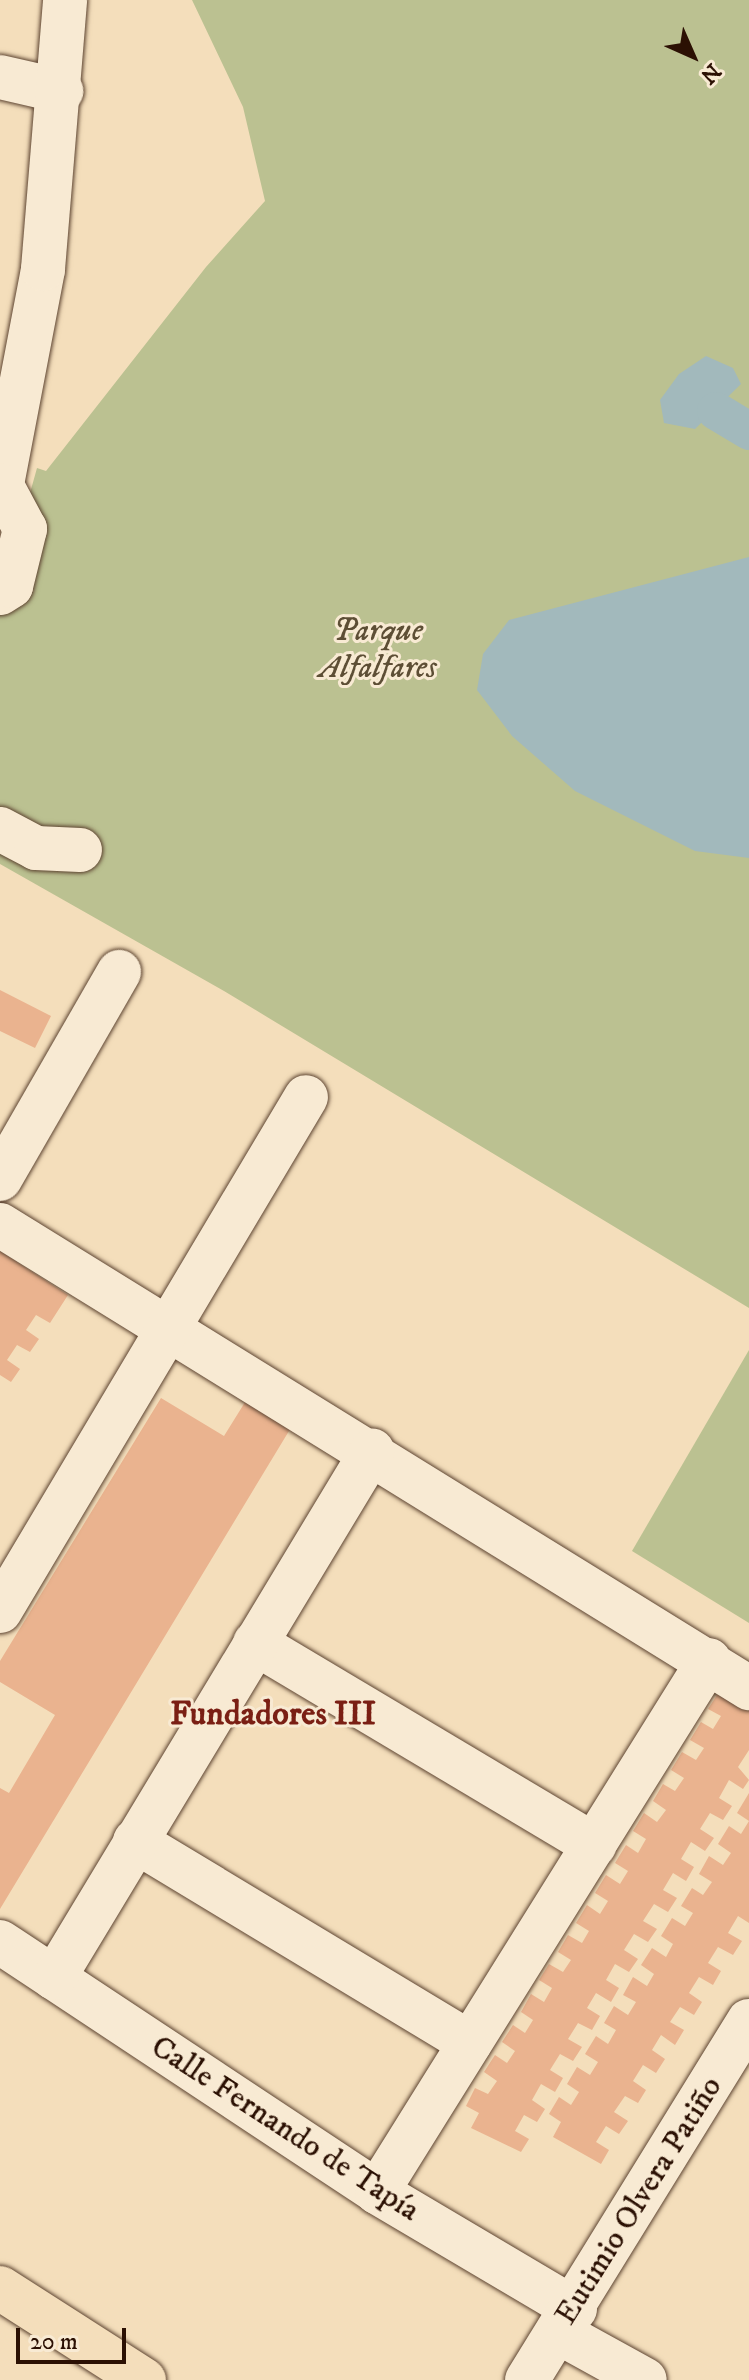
<!DOCTYPE html>
<meta charset="utf-8">
<style>
body{margin:0}
#map{position:relative;width:749px;height:2380px;overflow:hidden;background:#f4debb;font-family:"IM FELL DW Pica",serif}
div>[style]{position:absolute}
.green>*{inset:0;background:#bbc191}
.water>*{inset:0;background:#a2b9bc}
.canal>*{height:38px;margin:-19px;padding:0 19px;transform-origin:19px;border-radius:19px;background:#a2b9bc}
.building>*{inset:0;background:#eab38f}
.roads{filter:drop-shadow(0 0 2px #5d4431) drop-shadow(0 0 2px #5d4431)}
.minor>*{height:44px;margin:-22px;padding:0 22px;transform-origin:22px;border-radius:22px;background:#f8ead3}
.major>*{height:44px;margin:-22px;padding:0 22px;transform-origin:22px;border-radius:22px;background:#f4debb}
span{translate:-50% -50%;white-space:nowrap;text-align:center;line-height:1.15;-webkit-text-stroke:6px #f8ead3;paint-order:stroke}
.park-label{font-size:32px;color:#5d4e35;font-style:italic}
.street-label{font-size:32px;color:#2b1003}
.neighbourhood-label{font-size:34px;color:#7a1f14;font-weight:700}
.north{position:absolute;left:653px;top:16px;width:80px;height:80px;-webkit-text-stroke:6px #f8ead3;paint-order:stroke;rotate:135deg;font-size:22px;font-weight:700;line-height:32px;text-align:center;color:#2b1003}
.north::after{content:'';display:block;margin:auto;width:28px;height:36px;background:#2b1003;clip-path:polygon(50% 0,100% 100%,50% 72%,0 100%)}
.scale{position:absolute;left:16px;top:2328px;width:110px;height:36px;box-sizing:border-box;border:4px solid #2b1003;border-top:0;padding-left:10px;font-size:24px;line-height:28px;white-space:nowrap;color:#2b1003;-webkit-text-stroke:6px #f8ead3;paint-order:stroke}
</style>
<div id="map">
<div class="green">
<i style="clip-path:polygon(192px 0,749px 0,749px 1308px,224px 991px,0 864px,0 601px,37px 468px,46px 471px,206px 267px,265px 201px,243px 107px)"></i>
<i style="clip-path:polygon(749px 1350px,749px 1623px,632px 1551px)"></i>
</div>
<div class="water">
<i style="clip-path:polygon(706px 356px,733px 368px,741px 384px,695px 429px,664px 423px,660px 400px,679px 374px)"></i>
<i style="clip-path:polygon(749px 557px,749px 858px,695px 851px,575px 791px,512px 736px,477px 690px,483px 654px,509px 620px)"></i>
</div>
<div class="canal">
<i style="left:716px;top:411px;width:39px;rotate:31deg"></i>
</div>
<div class="building">
<i style="clip-path:polygon(0 990px,51px 1016px,35px 1048px,0 1031px)"></i>
<i style="clip-path:polygon(0 1251px,68px 1295px,50px 1323px,36px 1315px,26px 1330px,39px 1339px,30px 1352px,17px 1345px,7px 1360px,20px 1369px,11px 1382px,0 1375px)"></i>
<i style="clip-path:polygon(161px 1398px,224px 1436px,247px 1399px,292px 1426px,0 1909px,0 1788px,9px 1793px,55px 1715px,0 1682px,0 1661px)"></i>
<i style="clip-path:polygon(719px 1692px,749px 1710px,749px 1750px,738px 1767px,749px 1780px,743px 1789px,729px 1780px,719px 1798px,732px 1806px,723px 1820px,710px 1813px,700px 1829px,714px 1838px,705px 1851px,691px 1842px,681px 1859px,694px 1867px,686px 1881px,673px 1873px,663px 1890px,677px 1898px,668px 1912px,654px 1904px,643px 1921px,657px 1929px,648px 1942px,634px 1934px,624px 1950px,638px 1959px,629px 1972px,615px 1964px,606px 1980px,619px 1988px,611px 2002px,596px 1993px,587px 2008px,600px 2016px,592px 2030px,578px 2023px,568px 2039px,582px 2047px,573px 2061px,560px 2054px,550px 2070px,563px 2078px,555px 2092px,541px 2084px,532px 2100px,545px 2109px,537px 2122px,524px 2115px,515px 2131px,529px 2139px,521px 2152px,471px 2128px,479px 2113px,466px 2106px,475px 2088px,488px 2094px,497px 2081px,484px 2072px,495px 2055px,507px 2063px,515px 2051px,502px 2042px,513px 2025px,525px 2033px,533px 2020px,521px 2012px,531px 1994px,544px 2002px,552px 1988px,539px 1980px,549px 1964px,563px 1972px,571px 1960px,558px 1952px,568px 1935px,582px 1943px,589px 1931px,576px 1923px,587px 1905px,600px 1914px,608px 1901px,595px 1893px,606px 1875px,620px 1884px,628px 1871px,615px 1863px,626px 1845px,638px 1853px,646px 1839px,633px 1831px,644px 1813px,657px 1822px,666px 1810px,653px 1801px,663px 1784px,675px 1791px,684px 1778px,671px 1770px,682px 1752px,696px 1760px,704px 1748px,690px 1740px,701px 1722px,713px 1729px,721px 1716px,708px 1709px)"></i>
<i style="clip-path:polygon(749px 1793px,749px 1821px,737px 1813px)"></i>
<i style="clip-path:polygon(749px 1821px,749px 1923px,738px 1916px,728px 1933px,742px 1941px,733px 1955px,718px 1947px,708px 1963px,721px 1971px,713px 1985px,699px 1977px,689px 1993px,702px 2002px,694px 2015px,680px 2007px,670px 2022px,684px 2030px,675px 2045px,661px 2035px,652px 2050px,665px 2059px,656px 2073px,643px 2065px,633px 2081px,646px 2090px,638px 2103px,625px 2096px,614px 2112px,628px 2121px,619px 2134px,606px 2126px,596px 2142px,609px 2150px,601px 2164px,553px 2137px,561px 2122px,549px 2114px,559px 2097px,571px 2105px,579px 2092px,567px 2084px,577px 2067px,590px 2075px,598px 2062px,585px 2054px,596px 2036px,608px 2044px,616px 2030px,604px 2023px,614px 2006px,628px 2015px,636px 2002px,623px 1995px,633px 1977px,647px 1986px,654px 1974px,641px 1965px,652px 1948px,666px 1957px,673px 1944px,661px 1936px,672px 1918px,685px 1926px,693px 1913px,681px 1906px,692px 1888px,703px 1895px,712px 1882px,699px 1874px,709px 1856px,723px 1865px,731px 1853px,718px 1844px,729px 1826px,741px 1834px)"></i>
</div>
<div class="roads">
<div class="minor">
<i style="left:0;top:77px;width:63px;rotate:12.9deg"></i>
<i style="left:0;top:495px;width:230px;rotate:-79.2deg"></i>
<i style="left:43px;top:269px;width:270px;rotate:-85.3deg"></i>
<i style="left:0;top:593px;width:13px;rotate:-32deg"></i>
<i style="left:11px;top:586px;width:59px;rotate:-76.2deg"></i>
<i style="left:25px;top:529px;width:49px;rotate:-118.1deg"></i>
<i style="left:0;top:829px;width:41px;rotate:27.8deg"></i>
<i style="left:36px;top:848px;width:44px;rotate:2.6deg"></i>
<i style="left:0;top:1179px;width:239px;rotate:-60.1deg"></i>
<i style="left:0;top:1225px;width:881px;rotate:31.72deg"></i>
<i style="left:0;top:1611px;width:598px;rotate:-59.23deg"></i>
<i style="left:255px;top:1643px;width:395px;rotate:30.8deg"></i>
<i style="left:135px;top:1841px;width:391px;rotate:31.1deg"></i>
<i style="left:0;top:1942px;width:452px;rotate:33.5deg"></i>
<i style="left:377px;top:2192px;width:230px;rotate:30.6deg"></i>
<i style="left:54px;top:1978px;width:616px;rotate:-58.89deg"></i>
<i style="left:377px;top:2192px;width:627px;rotate:-58.03deg"></i>
<i style="left:558px;top:2332px;width:99px;rotate:28.9deg"></i>
<i style="left:527px;top:2380px;width:422px;rotate:-58.3deg"></i>
</div>
<div class="major">
<i style="left:0;top:2288px;width:171px;rotate:32.6deg"></i>
</div>
</div>
<div class="park-label">
<span style="left:378px;top:650px">Parque<br>Alfalfares</span>
</div>
<div class="street-label">
<span style="left:285px;top:2129px;rotate:33deg">Calle Fernando de Tapía</span>
<span style="left:639px;top:2201px;rotate:-58deg">Eutimio Olvera Patiño</span>
</div>
<div class="neighbourhood-label">
<span style="left:273px;top:1715px">Fundadores III</span>
</div>
<div class="north">N</div>
<div class="scale">20 m</div>
</div>
